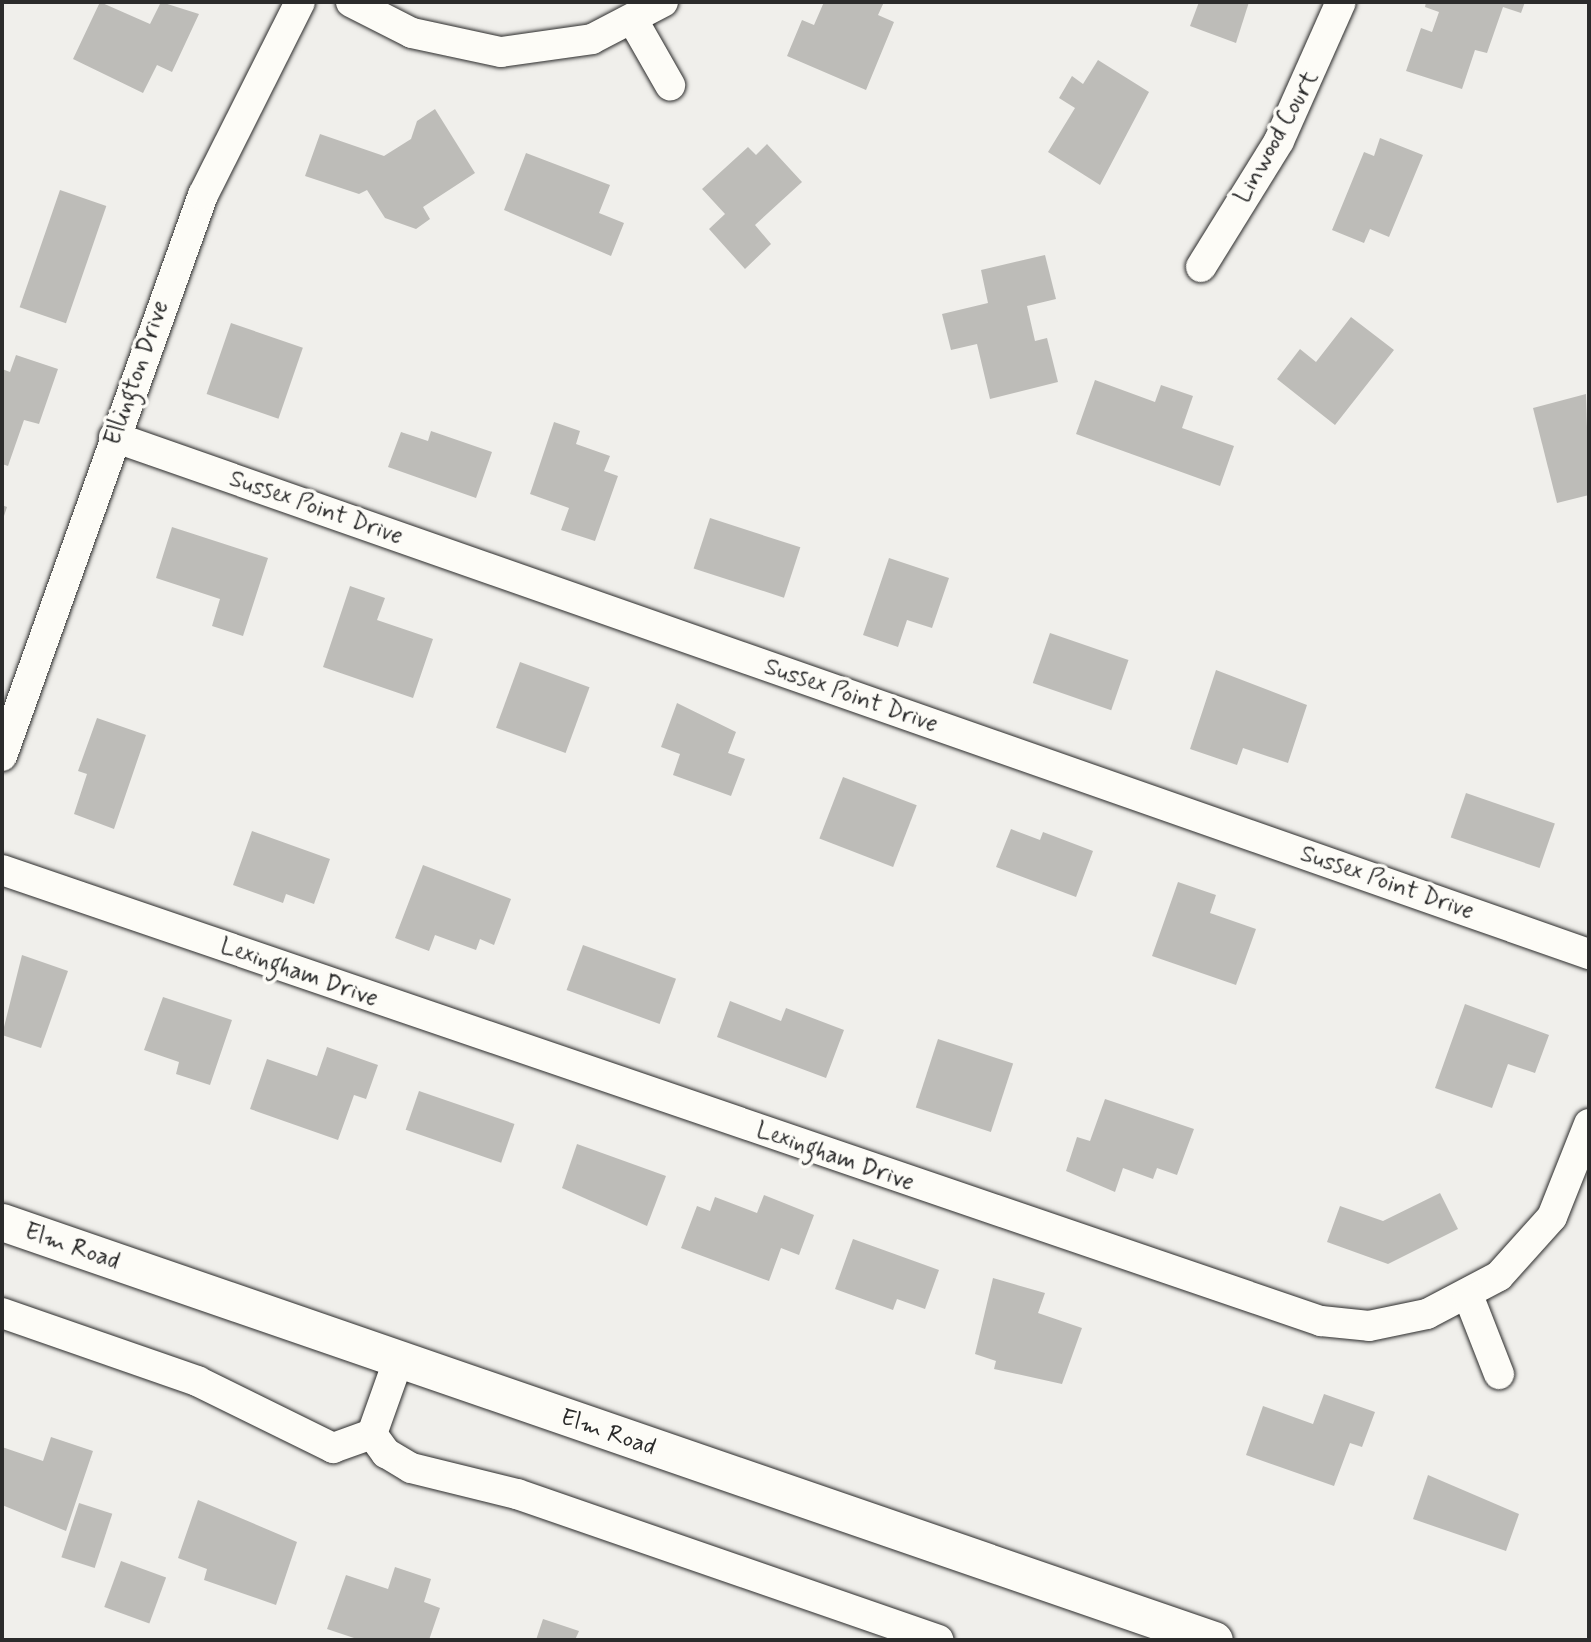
<!DOCTYPE html>
<style>
body{margin:0}
#map{position:relative;width:1591px;height:1642px;overflow:hidden;background:#f0efeb;font-family:Mynerve,sans-serif}
div>[style]{position:absolute}
.building>*{inset:0;background:#bdbcb8;transform-origin:0 0}
.roads{filter:drop-shadow(0 0 2px #2b2b2b) drop-shadow(0 0 2px #2b2b2b)}
.minor>*{height:30px;margin:-15px;padding:0 15px;transform-origin:15px;border-radius:15px;background:#fdfcf7}
.tertiary>*{height:37px;margin:-18.5px;padding:0 18.5px;transform-origin:18.5px;border-radius:18.5px;background:#fdfcf7}
span{translate:-50% -50%;white-space:nowrap;text-align:center;line-height:1.15;-webkit-text-stroke:7px #fdfcf7;paint-order:stroke}
.street-label{font-size:24px;color:#2b2b2b}
.frame{position:absolute;inset:0;border:4px solid #2b2b2b;pointer-events:none}
</style>
<div id="map">
<div class="building">
<i style="clip-path:polygon(100px 2px,150px 24px,161px 2px,199px 14px,172px 72px,157px 65px,143px 93px,73px 59px)"></i>
<i style="clip-path:polygon(824px 2px,884px 2px,878px 15px,894px 22px,866px 90px,787px 56px,802px 20px,814px 25px)"></i>
<i style="clip-path:polygon(1199px 2px,1249px 2px,1236px 43px,1190px 26px)"></i>
<i style="clip-path:polygon(1426px 2px,1525px 2px,1521px 13px,1503px 7px,1487px 53px,1475px 50px,1462px 89px,1406px 71px,1421px 28px,1432px 32px,1439px 12px,1425px 7px)"></i>
<i style="clip-path:polygon(1098px 60px,1149px 92px,1100px 185px,1048px 152px,1075px 108px,1059px 98px,1072px 76px,1083px 84px)"></i>
<i style="clip-path:polygon(435px 109px,475px 173px,423px 207px,430px 219px,416px 229px,385px 218px,367px 190px,359px 194px,305px 176px,320px 134px,384px 156px,411px 139px,417px 121px)"></i>
<i style="clip-path:polygon(1380px 138px,1423px 155px,1389px 237px,1370px 229px,1364px 243px,1332px 230px,1364px 152px,1374px 156px)"></i>
<i style="clip-path:polygon(767px 144px,802px 182px,755px 225px,771px 244px,745px 269px,709px 229px,725px 214px,702px 189px,748px 147px,756px 155px)"></i>
<i style="clip-path:polygon(526px 153px,610px 185px,599px 213px,624px 223px,611px 256px,504px 210px)"></i>
<i style="left:60px;top:190px;width:49px;height:124px;rotate:19deg"></i>
<i style="clip-path:polygon(1045px 255px,1056px 299px,1027px 306px,1035px 341px,1047px 338px,1058px 382px,990px 399px,977px 344px,951px 350px,942px 314px,988px 303px,981px 270px)"></i>
<i style="clip-path:polygon(1351px 317px,1394px 350px,1335px 425px,1277px 379px,1300px 349px,1316px 362px)"></i>
<i style="left:231px;top:323px;width:76px;height:75px;rotate:19deg"></i>
<i style="clip-path:polygon(16px 355px,58px 369px,39px 424px,24px 420px,8px 466px,2px 464px,2px 369px,10px 372px)"></i>
<i style="clip-path:polygon(1095px 380px,1155px 402px,1161px 385px,1193px 396px,1182px 428px,1234px 446px,1220px 486px,1076px 434px)"></i>
<i style="clip-path:polygon(1586px 394px,1589px 495px,1557px 503px,1533px 408px)"></i>
<i style="clip-path:polygon(554px 422px,580px 431px,576px 444px,610px 456px,604px 471px,618px 476px,595px 541px,561px 530px,569px 508px,530px 494px)"></i>
<i style="clip-path:polygon(431px 431px,492px 452px,476px 498px,388px 467px,401px 432px,428px 441px)"></i>
<i style="clip-path:polygon(2px 505px,7px 507px,2px 522px)"></i>
<i style="left:710px;top:518px;width:95px;height:53px;rotate:18deg"></i>
<i style="clip-path:polygon(172px 527px,268px 558px,243px 636px,212px 626px,220px 599px,156px 578px)"></i>
<i style="clip-path:polygon(889px 558px,949px 578px,932px 628px,907px 620px,898px 647px,863px 635px)"></i>
<i style="clip-path:polygon(350px 586px,385px 598px,377px 620px,433px 639px,413px 698px,323px 667px)"></i>
<i style="left:1050px;top:633px;width:83px;height:53px;rotate:19deg"></i>
<i style="left:520px;top:662px;width:74px;height:70px;rotate:20deg"></i>
<i style="clip-path:polygon(1216px 670px,1307px 705px,1288px 763px,1243px 748px,1237px 765px,1190px 749px)"></i>
<i style="clip-path:polygon(677px 703px,736px 732px,728px 753px,745px 759px,731px 796px,673px 775px,680px 754px,661px 747px)"></i>
<i style="clip-path:polygon(97px 718px,146px 735px,114px 829px,74px 814px,87px 774px,78px 771px)"></i>
<i style="left:843px;top:777px;width:79px;height:66px;rotate:21deg"></i>
<i style="left:1466px;top:793px;width:94px;height:47px;rotate:19deg"></i>
<i style="clip-path:polygon(1011px 829px,1040px 840px,1043px 832px,1093px 851px,1076px 897px,996px 867px)"></i>
<i style="clip-path:polygon(252px 831px,330px 859px,314px 904px,286px 894px,283px 903px,233px 885px)"></i>
<i style="clip-path:polygon(423px 865px,511px 899px,494px 945px,480px 939px,476px 950px,435px 935px,429px 951px,395px 938px)"></i>
<i style="clip-path:polygon(1178px 882px,1216px 895px,1210px 913px,1256px 929px,1236px 985px,1152px 956px)"></i>
<i style="left:583px;top:945px;width:99px;height:48px;rotate:20deg"></i>
<i style="clip-path:polygon(22px 955px,68px 971px,41px 1048px,2px 1035px)"></i>
<i style="clip-path:polygon(163px 997px,232px 1020px,210px 1085px,176px 1074px,179px 1062px,144px 1050px)"></i>
<i style="clip-path:polygon(730px 1001px,781px 1021px,786px 1008px,844px 1030px,826px 1078px,717px 1037px)"></i>
<i style="clip-path:polygon(1465px 1004px,1549px 1035px,1535px 1073px,1508px 1064px,1492px 1108px,1435px 1088px)"></i>
<i style="left:938px;top:1039px;width:79px;height:72px;rotate:18deg"></i>
<i style="clip-path:polygon(327px 1047px,378px 1065px,366px 1099px,354px 1095px,338px 1140px,250px 1109px,267px 1059px,317px 1076px)"></i>
<i style="left:419px;top:1091px;width:101px;height:41px;rotate:19deg"></i>
<i style="clip-path:polygon(1105px 1099px,1194px 1129px,1177px 1175px,1157px 1168px,1153px 1179px,1123px 1168px,1115px 1192px,1066px 1171px,1077px 1137px,1090px 1141px)"></i>
<i style="clip-path:polygon(577px 1144px,666px 1176px,647px 1226px,562px 1188px)"></i>
<i style="clip-path:polygon(1440px 1193px,1458px 1229px,1388px 1264px,1327px 1242px,1340px 1206px,1383px 1221px)"></i>
<i style="clip-path:polygon(764px 1195px,814px 1215px,799px 1255px,781px 1248px,769px 1281px,681px 1248px,697px 1206px,710px 1211px,715px 1197px,757px 1213px)"></i>
<i style="clip-path:polygon(853px 1239px,939px 1270px,925px 1309px,897px 1299px,893px 1310px,835px 1289px)"></i>
<i style="clip-path:polygon(993px 1278px,1045px 1293px,1038px 1313px,1082px 1328px,1062px 1384px,994px 1369px,996px 1361px,975px 1354px)"></i>
<i style="clip-path:polygon(1324px 1394px,1375px 1412px,1362px 1447px,1350px 1443px,1334px 1486px,1246px 1455px,1263px 1406px,1313px 1424px)"></i>
<i style="clip-path:polygon(51px 1437px,93px 1451px,66px 1531px,2px 1505px,2px 1447px,43px 1461px)"></i>
<i style="clip-path:polygon(1428px 1475px,1519px 1514px,1506px 1551px,1413px 1519px)"></i>
<i style="clip-path:polygon(198px 1500px,297px 1542px,276px 1605px,204px 1580px,207px 1569px,178px 1558px)"></i>
<i style="left:79px;top:1503px;width:35px;height:57px;rotate:18deg"></i>
<i style="left:121px;top:1561px;width:48px;height:49px;rotate:20deg"></i>
<i style="clip-path:polygon(395px 1567px,431px 1579px,424px 1602px,440px 1608px,429px 1640px,360px 1640px,327px 1629px,346px 1575px,388px 1589px)"></i>
<i style="clip-path:polygon(543px 1619px,579px 1631px,575px 1640px,536px 1640px)"></i>
</div>
<div class="roads">
<div class="minor">
<i style="left:351px;top:2px;width:68px;rotate:26.9deg"></i>
<i style="left:412px;top:33px;width:91px;rotate:12.1deg"></i>
<i style="left:501px;top:52px;width:92px;rotate:-8.1deg"></i>
<i style="left:592px;top:39px;width:80px;rotate:-27.5deg"></i>
<i style="left:634px;top:22px;width:73px;rotate:60.3deg"></i>
<i style="left:1201px;top:267px;width:148px;rotate:-58.2deg"></i>
<i style="left:1279px;top:141px;width:152px;rotate:-66deg"></i>
<i style="left:114px;top:437px;width:1563px;rotate:19.32deg"></i>
<i style="left:2px;top:756px;width:596px;rotate:-70.29deg"></i>
<i style="left:203px;top:195px;width:216px;rotate:-63.3deg"></i>
<i style="left:2px;top:870px;width:1394px;rotate:18.88deg"></i>
<i style="left:1321px;top:1321px;width:48px;rotate:5.9deg"></i>
<i style="left:1369px;top:1326px;width:59px;rotate:-11.7deg"></i>
<i style="left:1427px;top:1314px;width:81px;rotate:-27.8deg"></i>
<i style="left:1499px;top:1276px;width:79px;rotate:-48.1deg"></i>
<i style="left:1552px;top:1217px;width:100px;rotate:-68.3deg"></i>
<i style="left:1468px;top:1295px;width:85px;rotate:68.6deg"></i>
<i style="left:2px;top:1313px;width:207px;rotate:19.2deg"></i>
<i style="left:197px;top:1381px;width:152px;rotate:26.2deg"></i>
<i style="left:333px;top:1448px;width:41px;rotate:-19.7deg"></i>
<i style="left:372px;top:1434px;width:77px;rotate:-70.4deg"></i>
<i style="left:372px;top:1434px;width:24px;rotate:54deg"></i>
<i style="left:386px;top:1453px;width:29px;rotate:31deg"></i>
<i style="left:411px;top:1468px;width:109px;rotate:13.8deg"></i>
<i style="left:517px;top:1494px;width:446px;rotate:19.1deg"></i>
</div>
<div class="tertiary">
<i style="left:2px;top:1222px;width:1282px;rotate:19.03deg"></i>
</div>
</div>
<div class="street-label">
<span style="left:1277px;top:137px;rotate:-61deg">Linwood Court</span>
<span style="left:137px;top:373px;rotate:-71deg">Ellington Drive</span>
<span style="left:316px;top:508px;rotate:19deg">Sussex Point Drive</span>
<span style="left:851px;top:696px;rotate:19deg">Sussex Point Drive</span>
<span style="left:1387px;top:883px;rotate:19deg">Sussex Point Drive</span>
<span style="left:299px;top:973px;rotate:19deg">Lexingham Drive</span>
<span style="left:835px;top:1157px;rotate:19deg">Lexingham Drive</span>
<span style="left:72px;top:1247px;rotate:19deg">Elm Road</span>
<span style="left:608px;top:1433px;rotate:19deg">Elm Road</span>
</div>
<div class="frame"></div>
</div>
